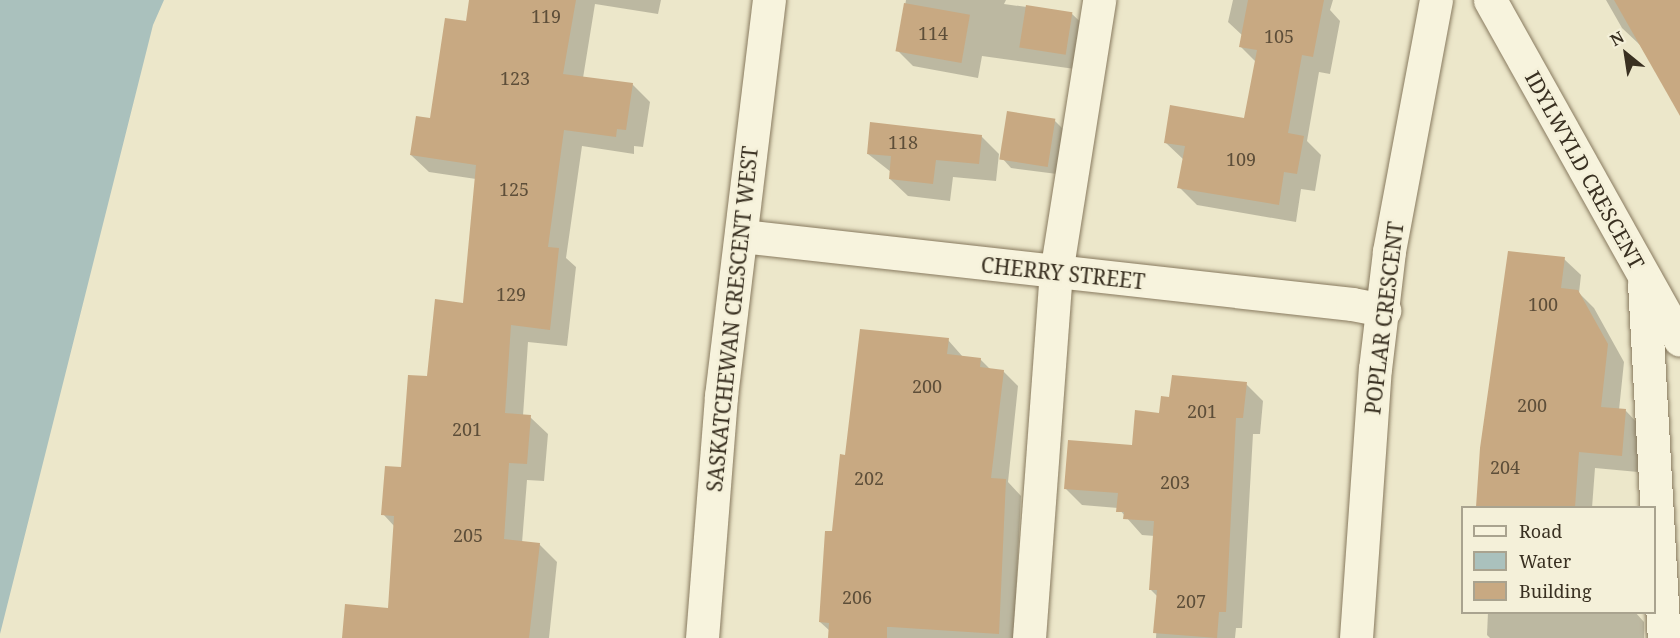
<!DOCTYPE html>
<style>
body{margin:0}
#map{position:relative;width:1680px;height:638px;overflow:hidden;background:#ece7ca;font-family:"Noto Serif",serif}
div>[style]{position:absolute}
.water>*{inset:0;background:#aac1bd}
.shadow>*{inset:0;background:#0003}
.building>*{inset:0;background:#c8a982;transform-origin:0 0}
.roads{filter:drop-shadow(0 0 2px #887a5f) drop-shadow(0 0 2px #887a5f)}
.minor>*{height:33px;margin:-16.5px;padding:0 16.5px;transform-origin:16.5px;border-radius:16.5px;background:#f7f3dd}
span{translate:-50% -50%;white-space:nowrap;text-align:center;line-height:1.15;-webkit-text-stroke:5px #f4f0d9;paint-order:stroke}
.number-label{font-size:18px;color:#5d4e39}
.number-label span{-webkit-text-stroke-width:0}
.street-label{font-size:21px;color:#393021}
.legend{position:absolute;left:1461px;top:506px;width:195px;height:108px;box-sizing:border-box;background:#f4f0d9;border:2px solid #a9a38f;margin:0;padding:8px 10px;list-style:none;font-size:18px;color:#393021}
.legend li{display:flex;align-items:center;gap:12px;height:30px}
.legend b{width:30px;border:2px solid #a9a38f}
.north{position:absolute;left:1596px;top:24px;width:60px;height:60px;-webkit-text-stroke:4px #f4f0d9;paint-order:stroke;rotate:330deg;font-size:16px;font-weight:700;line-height:24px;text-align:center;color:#393021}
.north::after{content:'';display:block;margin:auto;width:21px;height:27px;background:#393021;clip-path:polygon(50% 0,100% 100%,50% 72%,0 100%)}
</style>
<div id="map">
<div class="water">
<i style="clip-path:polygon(0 0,164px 0,153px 25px,0 634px)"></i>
</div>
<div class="shadow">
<i style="clip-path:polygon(471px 0,661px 0,658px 14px,595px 4px,583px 78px,632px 84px,650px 102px,643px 147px,634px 146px,634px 154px,582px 146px,566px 258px,576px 267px,567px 346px,528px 342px,523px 416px,530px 417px,548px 434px,544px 481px,527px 480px,522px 543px,539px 544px,557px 562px,549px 638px,343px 638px,389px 609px,395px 527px,383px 514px,403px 469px,429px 378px,464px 304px,476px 179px,429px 172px,411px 155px,432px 119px,467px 22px)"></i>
<i style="clip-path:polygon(906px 0,1006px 0,1004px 4px,1071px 13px,1088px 29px,1082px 70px,982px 56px,978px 78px,913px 66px,897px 50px)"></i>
<i style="clip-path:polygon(1233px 0,1333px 0,1330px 10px,1340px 21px,1330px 74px,1319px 72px,1307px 141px,1321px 155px,1315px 191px,1301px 189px,1296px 222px,1197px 205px,1179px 187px,1184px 160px,1166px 143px,1246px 120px,1256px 62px,1241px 47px,1243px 36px,1228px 22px)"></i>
<i style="clip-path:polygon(1606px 0,1680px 0,1680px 111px,1640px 45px,1622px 28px)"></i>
<i style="clip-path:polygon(1054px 120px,1063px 129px,1057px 174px,1011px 168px,1002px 158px)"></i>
<i style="clip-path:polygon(981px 136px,999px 154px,996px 181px,953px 177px,950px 201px,908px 196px,890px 179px,891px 172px,868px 154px)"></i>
<i style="clip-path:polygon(1564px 259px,1581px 275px,1579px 293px,1594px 308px,1624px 362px,1619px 410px,1626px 411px,1642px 428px,1638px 472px,1595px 468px,1592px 508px,1478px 508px,1482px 448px)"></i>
<i style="clip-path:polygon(948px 340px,963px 357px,980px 359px,991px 370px,1003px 371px,1018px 386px,1008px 482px,1021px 496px,1014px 638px,830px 638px,830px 631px,820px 622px,847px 456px)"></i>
<i style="clip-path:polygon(1246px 384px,1263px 401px,1260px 434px,1253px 434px,1242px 628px,1236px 628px,1235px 638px,1156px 638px,1158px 597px,1150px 589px,1155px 536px,1142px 535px,1118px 508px,1082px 505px,1065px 488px,1133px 446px,1170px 399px)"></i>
<i style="clip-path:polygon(1488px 612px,1635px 612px,1644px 622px,1644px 638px,1490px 638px,1487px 635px)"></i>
</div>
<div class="building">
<i style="clip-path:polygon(469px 0,576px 0,563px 74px,633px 83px,626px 130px,617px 129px,616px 137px,564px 130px,548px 247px,559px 248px,550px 330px,511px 325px,505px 413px,531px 415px,527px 464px,509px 463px,504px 539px,540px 543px,529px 638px,342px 638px,345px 604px,388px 608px,394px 516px,381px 515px,385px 466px,401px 467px,408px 375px,427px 376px,435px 299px,463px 303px,476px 165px,410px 155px,416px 116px,430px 118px,445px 18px,466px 21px)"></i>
<i style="clip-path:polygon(1248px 0,1324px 0,1313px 57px,1302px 55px,1288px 133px,1304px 136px,1297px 174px,1284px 172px,1279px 205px,1177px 188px,1185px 146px,1164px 143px,1170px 105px,1244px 118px,1257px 50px,1239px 47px)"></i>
<i style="clip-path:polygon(1614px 0,1680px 0,1680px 116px)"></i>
<i style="left:904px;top:3px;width:67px;height:49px;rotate:10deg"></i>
<i style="left:1026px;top:5px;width:47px;height:43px;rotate:9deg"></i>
<i style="left:1007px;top:111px;width:49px;height:49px;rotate:9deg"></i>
<i style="clip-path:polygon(870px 122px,982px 135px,979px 164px,936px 160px,933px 184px,889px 179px,891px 156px,867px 154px)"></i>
<i style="clip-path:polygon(1508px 251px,1565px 257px,1561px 288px,1578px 290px,1608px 344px,1601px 407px,1626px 409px,1622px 456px,1579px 452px,1575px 507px,1476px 507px,1480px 448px)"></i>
<i style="clip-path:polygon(860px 329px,949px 338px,947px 354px,981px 358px,980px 367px,1004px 370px,991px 478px,1006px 479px,999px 634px,891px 627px,887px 627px,887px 638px,828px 638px,829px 623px,819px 622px,825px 531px,832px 531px,840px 454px,845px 455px)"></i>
<i style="clip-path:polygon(1172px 375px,1247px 382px,1243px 418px,1236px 418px,1226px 612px,1219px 612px,1217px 638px,1153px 633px,1157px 590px,1149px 590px,1154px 521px,1123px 519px,1124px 512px,1116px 512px,1118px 493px,1064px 489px,1068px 440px,1132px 445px,1135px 410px,1159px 413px,1161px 396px,1169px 397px)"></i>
</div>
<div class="roads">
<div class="minor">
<i style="left:1490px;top:0;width:389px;rotate:60.8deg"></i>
<i style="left:742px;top:236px;width:614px;rotate:6.36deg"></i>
<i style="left:1352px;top:304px;width:33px;rotate:11deg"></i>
<i style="left:1644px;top:283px;width:356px;rotate:86.8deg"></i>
<i style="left:702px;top:638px;width:243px;rotate:-85.5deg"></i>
<i style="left:721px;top:396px;width:399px;rotate:-83.1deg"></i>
<i style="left:1029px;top:638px;width:366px;rotate:-85.8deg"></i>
<i style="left:1056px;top:273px;width:276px;rotate:-81deg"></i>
<i style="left:1356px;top:638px;width:270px;rotate:-86deg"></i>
<i style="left:1375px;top:369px;width:119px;rotate:-83.2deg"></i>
<i style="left:1389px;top:251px;width:255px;rotate:-79.4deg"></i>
</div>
</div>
<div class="number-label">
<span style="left:546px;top:16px">119</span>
<span style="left:933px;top:33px">114</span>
<span style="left:1279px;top:36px">105</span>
<span style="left:515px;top:78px">123</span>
<span style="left:903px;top:142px">118</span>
<span style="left:1241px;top:159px">109</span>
<span style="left:514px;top:189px">125</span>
<span style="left:511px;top:294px">129</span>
<span style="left:1543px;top:304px">100</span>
<span style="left:927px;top:386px">200</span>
<span style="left:1532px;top:405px">200</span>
<span style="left:1202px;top:411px">201</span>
<span style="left:467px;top:429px">201</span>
<span style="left:1505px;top:467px">204</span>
<span style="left:869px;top:478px">202</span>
<span style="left:1175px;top:482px">203</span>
<span style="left:468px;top:535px">205</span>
<span style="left:857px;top:597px">206</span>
<span style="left:1191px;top:601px">207</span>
</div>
<div class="street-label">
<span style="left:1585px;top:170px;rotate:61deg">IDYLWYLD CRESCENT</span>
<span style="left:1063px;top:273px;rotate:6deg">CHERRY STREET</span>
<span style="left:1384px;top:318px;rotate:-83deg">POPLAR CRESCENT</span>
<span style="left:732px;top:319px;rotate:-84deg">SASKATCHEWAN CRESCENT WEST</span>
</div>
<ul class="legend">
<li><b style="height:8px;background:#f7f3dd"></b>Road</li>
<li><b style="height:16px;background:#aac1bd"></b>Water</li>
<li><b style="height:16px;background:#c8a982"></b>Building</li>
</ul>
<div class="north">N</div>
</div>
